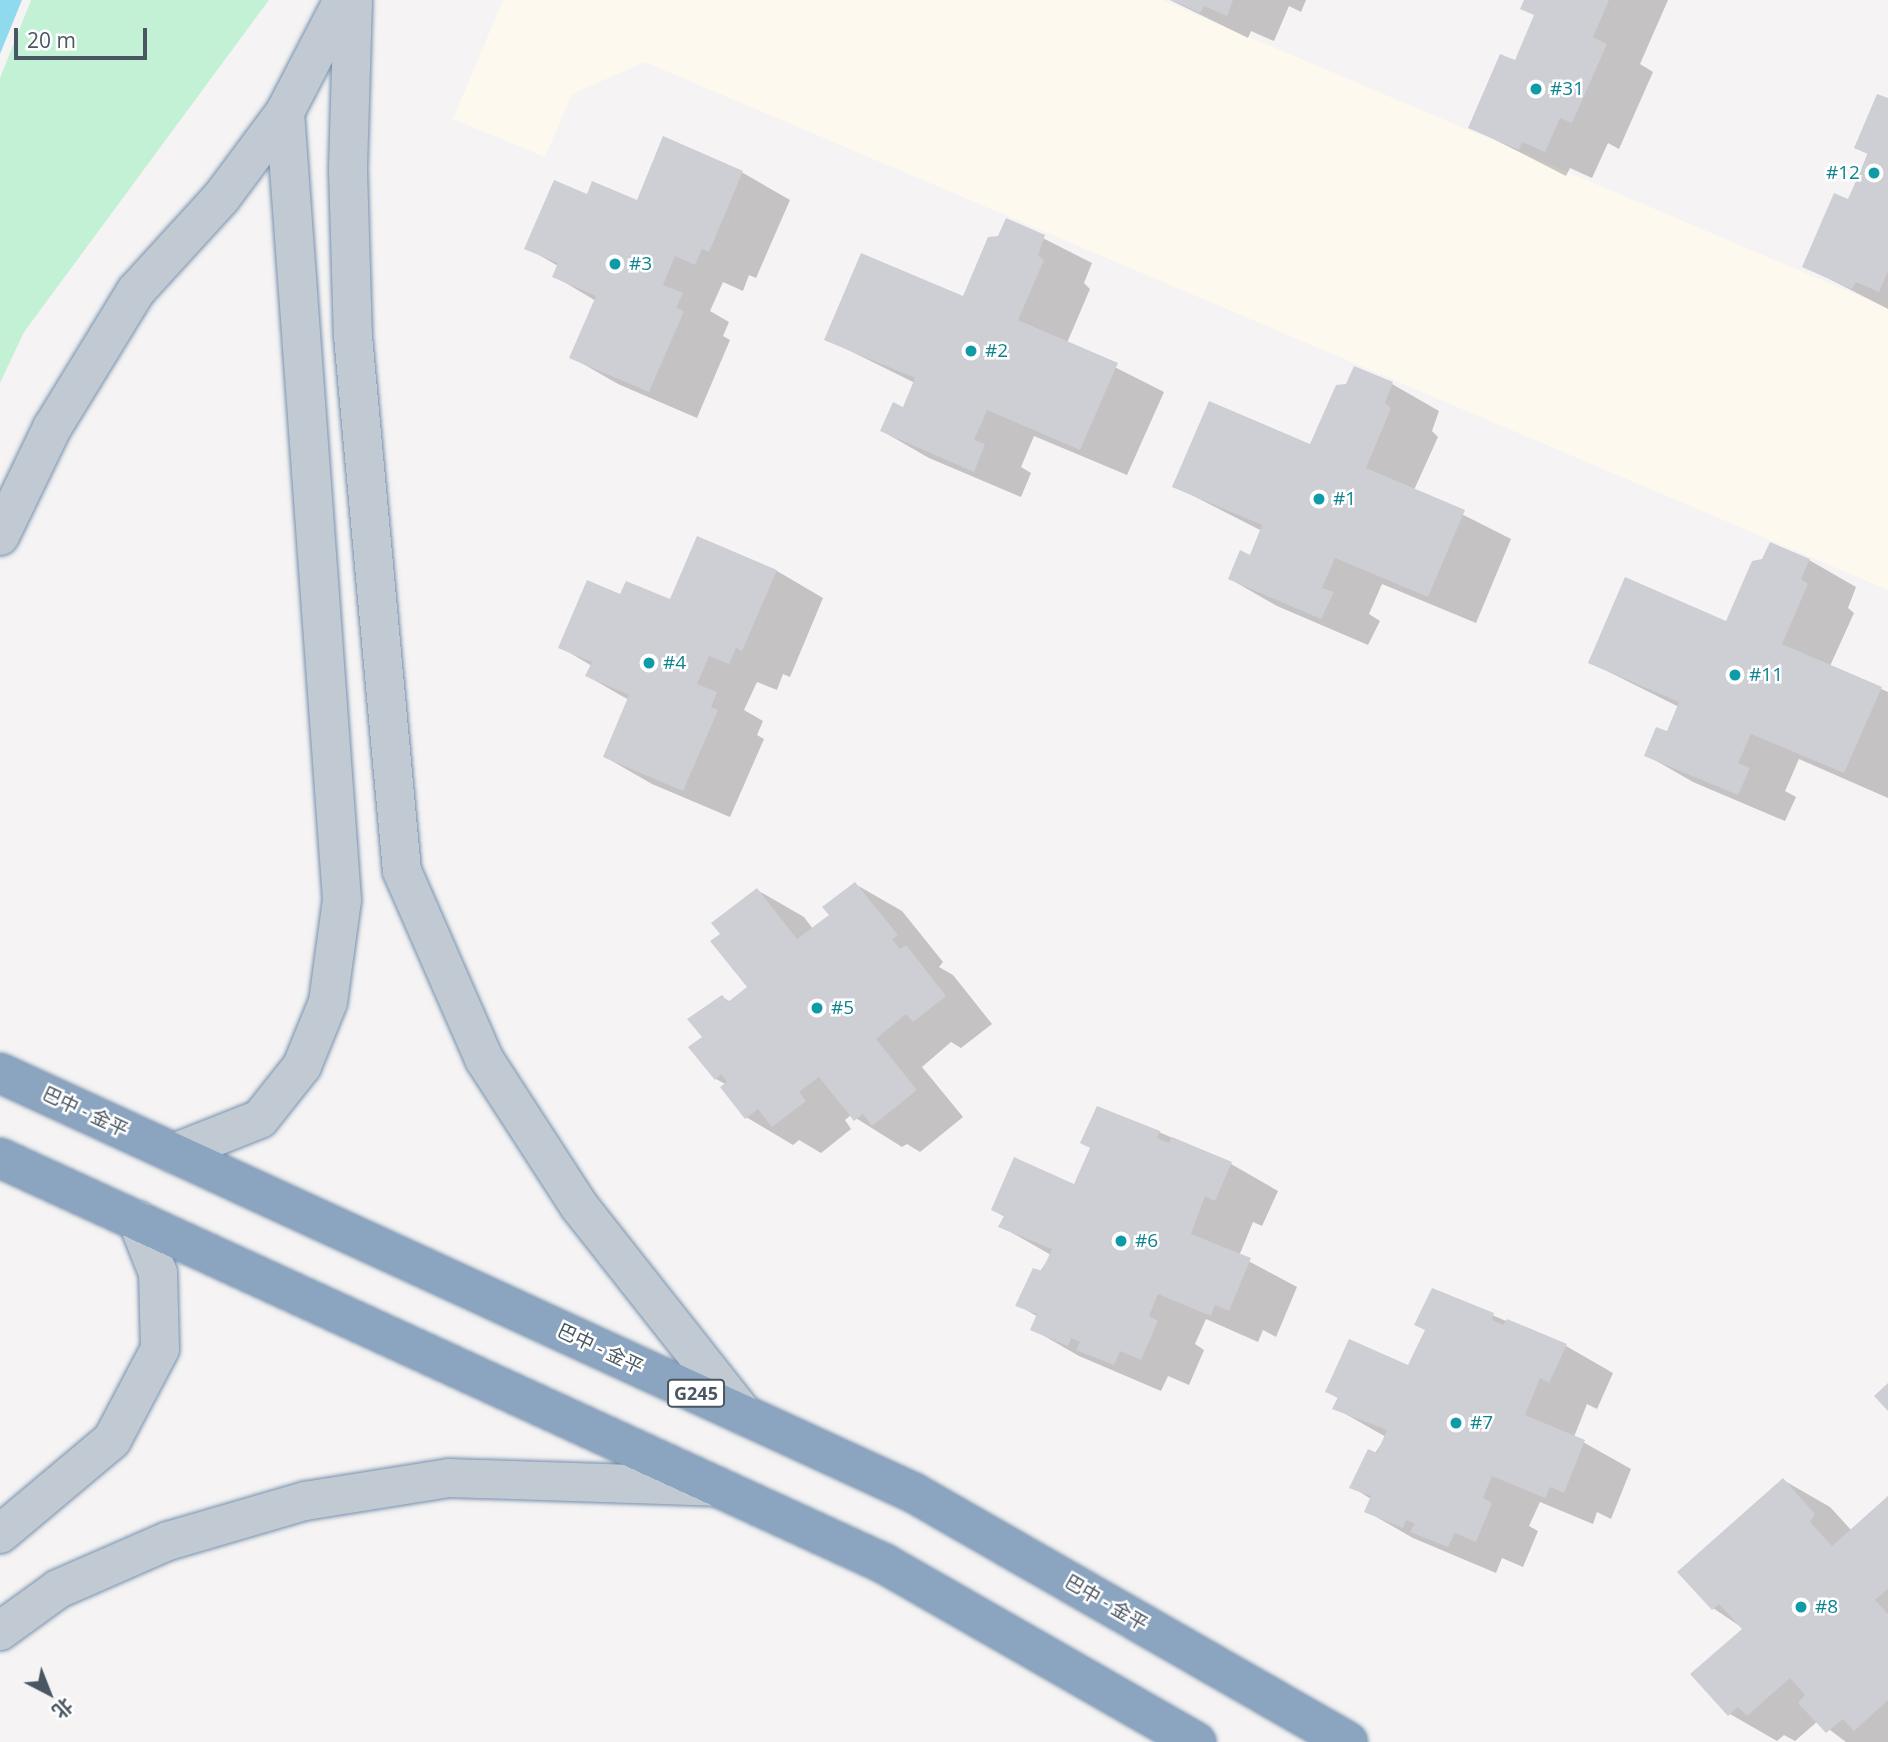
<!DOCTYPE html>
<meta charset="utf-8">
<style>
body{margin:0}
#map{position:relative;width:1888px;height:1742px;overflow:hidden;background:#f5f3f3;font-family:"Open Sans","Noto Sans SC",sans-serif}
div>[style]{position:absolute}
.commercial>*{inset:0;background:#fdf9ef}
.green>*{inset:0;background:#c3f1d5}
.water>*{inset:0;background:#90daee}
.shadow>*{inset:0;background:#0003}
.building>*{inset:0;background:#cdcfd5}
.roads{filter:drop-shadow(0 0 2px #7690ad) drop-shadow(0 0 2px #7690ad)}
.minor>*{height:38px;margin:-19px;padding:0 19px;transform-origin:19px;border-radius:19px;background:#c1cad2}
.highway>*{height:38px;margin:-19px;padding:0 19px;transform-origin:19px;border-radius:19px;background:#8ba5c1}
.dots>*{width:19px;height:19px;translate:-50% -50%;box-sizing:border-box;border:4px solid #fff;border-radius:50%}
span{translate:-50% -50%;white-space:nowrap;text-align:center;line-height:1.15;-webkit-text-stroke:5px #fff;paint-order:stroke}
.shield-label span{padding:2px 5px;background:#fff;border:2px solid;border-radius:5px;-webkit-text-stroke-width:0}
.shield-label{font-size:18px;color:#4a5661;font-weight:700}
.culture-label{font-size:19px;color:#0d838f}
.left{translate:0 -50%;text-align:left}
.right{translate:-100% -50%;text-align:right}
.street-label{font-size:19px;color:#4a5661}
.north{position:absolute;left:14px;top:1658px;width:70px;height:70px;-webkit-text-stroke:5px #fff;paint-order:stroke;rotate:138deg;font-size:19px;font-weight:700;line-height:28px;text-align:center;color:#4a5661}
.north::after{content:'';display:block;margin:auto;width:24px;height:32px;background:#4a5661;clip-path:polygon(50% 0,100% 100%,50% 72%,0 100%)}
.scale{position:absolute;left:14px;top:28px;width:133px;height:32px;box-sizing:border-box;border:4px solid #4a5661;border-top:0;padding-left:9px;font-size:21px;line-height:24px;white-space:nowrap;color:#4a5661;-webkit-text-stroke:5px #fff;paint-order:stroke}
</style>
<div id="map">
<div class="commercial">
<i style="clip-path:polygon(503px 0,1162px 0,1888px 308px,1888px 590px,645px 62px,572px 94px,545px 157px,453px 119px)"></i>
</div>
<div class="green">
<i style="clip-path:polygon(31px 0,269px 0,24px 332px,0 383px,0 78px)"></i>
</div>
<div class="water">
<i style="clip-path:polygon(0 0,22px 0,0 54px)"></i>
</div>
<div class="shadow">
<i style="clip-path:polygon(1170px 0,1306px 0,1301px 12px,1289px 6px,1274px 41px,1251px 31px,1248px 38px)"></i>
<i style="clip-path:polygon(1526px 0,1668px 0,1640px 64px,1653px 72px,1619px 149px,1608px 143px,1592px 178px,1570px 168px,1566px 176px,1470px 127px,1515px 63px,1536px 16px)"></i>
<i style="clip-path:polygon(1888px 100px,1888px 309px,1804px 266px,1849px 202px)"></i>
<i style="clip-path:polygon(664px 139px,743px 173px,790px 200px,756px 278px,749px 275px,743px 291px,723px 282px,710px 311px,729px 322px,723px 336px,730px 340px,697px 418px,618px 384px,571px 357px,596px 301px,554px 276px,558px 266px,527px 248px,588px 197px,638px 203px)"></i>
<i style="clip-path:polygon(1007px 220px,1092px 263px,1084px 283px,1090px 289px,1067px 343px,1164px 392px,1127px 475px,1034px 436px,1021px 467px,1031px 473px,1021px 497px,929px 458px,882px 431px,904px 409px,915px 383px,826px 339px,964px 299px)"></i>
<i style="clip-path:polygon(1392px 384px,1439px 411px,1432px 431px,1438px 437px,1414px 490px,1511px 539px,1476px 623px,1382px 584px,1369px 614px,1380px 621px,1368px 645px,1277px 606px,1230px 579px,1251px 557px,1262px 531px,1174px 486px,1311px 446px)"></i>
<i style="clip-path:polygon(698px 538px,777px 571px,823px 598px,790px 677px,783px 674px,777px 690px,757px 682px,744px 710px,763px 721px,757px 735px,764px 739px,730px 817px,652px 784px,605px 757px,629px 700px,587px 676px,592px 666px,560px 647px,621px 596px,671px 602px)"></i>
<i style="clip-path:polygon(1809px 560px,1856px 587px,1848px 608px,1854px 613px,1830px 666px,1888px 692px,1888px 798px,1799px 759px,1785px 791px,1796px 797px,1785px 821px,1693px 782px,1646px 755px,1668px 733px,1679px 707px,1591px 663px,1727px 623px)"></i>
<i style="clip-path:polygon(855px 884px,902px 911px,943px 962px,939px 967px,953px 975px,992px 1024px,961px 1048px,951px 1042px,922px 1067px,963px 1117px,920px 1152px,907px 1144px,902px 1147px,851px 1115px,845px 1120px,851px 1129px,821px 1153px,799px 1140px,793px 1145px,746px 1117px,727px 1085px,716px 1079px,705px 1037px,722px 997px,731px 1002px,750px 987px,723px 934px,757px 890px,804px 917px,813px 929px,831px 915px)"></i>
<i style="clip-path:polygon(1159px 1132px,1231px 1164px,1278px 1191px,1262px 1226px,1253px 1222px,1239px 1256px,1297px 1287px,1276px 1337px,1263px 1330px,1258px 1342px,1206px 1319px,1195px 1344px,1204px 1350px,1189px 1385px,1168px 1376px,1161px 1391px,1079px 1356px,1032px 1329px,1038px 1317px,1018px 1305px,1051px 1255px,1000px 1226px,1005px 1217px,993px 1210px,1074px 1186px)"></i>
<i style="clip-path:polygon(1432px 1290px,1566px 1346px,1613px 1373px,1597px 1409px,1587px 1404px,1574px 1437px,1631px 1469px,1611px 1519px,1597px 1512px,1593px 1524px,1540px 1502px,1529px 1526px,1538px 1531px,1523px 1567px,1502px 1558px,1496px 1573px,1413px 1538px,1366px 1511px,1371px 1499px,1352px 1487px,1386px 1437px,1335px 1408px,1340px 1399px,1327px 1392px,1409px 1368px,1427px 1330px)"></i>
<i style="clip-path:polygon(1783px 1480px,1830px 1507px,1852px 1531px,1888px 1499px,1888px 1742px,1846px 1742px,1818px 1721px,1795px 1741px,1784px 1735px,1777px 1741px,1730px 1714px,1744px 1629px,1713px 1608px)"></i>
</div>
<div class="building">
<i style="clip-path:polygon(1171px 0,1233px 0,1227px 16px,1204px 6px,1200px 13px)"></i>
<i style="clip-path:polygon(1524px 0,1609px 0,1593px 37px,1607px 44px,1572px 123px,1560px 118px,1545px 152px,1522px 142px,1519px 150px,1468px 128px,1500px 54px,1515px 60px,1534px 15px,1520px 9px)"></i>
<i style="clip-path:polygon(1877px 94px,1888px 98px,1888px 271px,1879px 292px,1856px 282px,1852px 289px,1802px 267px,1834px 193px,1848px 199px,1868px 154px,1854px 148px)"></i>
<i style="clip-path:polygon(663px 136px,743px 171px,709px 252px,702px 249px,695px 265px,675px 256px,663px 285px,683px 293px,676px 308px,684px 311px,649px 392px,569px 358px,596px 296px,552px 277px,558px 263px,524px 249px,554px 180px,587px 194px,592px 181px,637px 200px)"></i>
<i style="clip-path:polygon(1006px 218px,1045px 235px,1038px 255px,1044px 260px,1018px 320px,1118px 363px,1080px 450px,987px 410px,974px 440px,985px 444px,974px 472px,880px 431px,893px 402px,903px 407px,915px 378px,824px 340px,861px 253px,963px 296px,988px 237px,998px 236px)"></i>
<i style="clip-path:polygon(1354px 366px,1393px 382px,1385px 403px,1391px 408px,1366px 468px,1465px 510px,1428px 597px,1335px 558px,1322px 588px,1334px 592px,1321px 619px,1228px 579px,1240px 550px,1250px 555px,1262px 525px,1172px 487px,1209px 401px,1310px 444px,1336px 385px,1346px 384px)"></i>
<i style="clip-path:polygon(697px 536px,777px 570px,742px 651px,736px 648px,729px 664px,709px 656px,697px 684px,717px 692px,711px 707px,718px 710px,683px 791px,603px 757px,629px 695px,585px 676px,592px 662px,558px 648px,587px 580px,620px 594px,626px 581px,670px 599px)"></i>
<i style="clip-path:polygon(1770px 542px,1810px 559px,1801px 579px,1808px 584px,1782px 644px,1882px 687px,1844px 773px,1751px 734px,1738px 763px,1750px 768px,1738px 795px,1644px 756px,1656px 727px,1667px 731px,1679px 702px,1588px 663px,1625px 577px,1726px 621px,1752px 561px,1762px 559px)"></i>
<i style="clip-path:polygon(855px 882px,898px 935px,892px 939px,900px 949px,906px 945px,946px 996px,913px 1022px,906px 1014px,876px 1039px,917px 1090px,872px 1126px,863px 1114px,854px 1121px,819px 1077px,799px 1092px,806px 1101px,772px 1127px,758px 1109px,745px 1119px,720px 1087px,727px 1082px,721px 1074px,715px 1080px,688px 1047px,702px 1037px,687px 1019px,722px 995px,728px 1002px,747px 987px,710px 941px,720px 934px,711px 923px,757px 888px,797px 939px,829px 915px,822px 907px)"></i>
<i style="clip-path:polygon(1097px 1106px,1160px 1131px,1157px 1138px,1169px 1143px,1172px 1137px,1232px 1162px,1215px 1201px,1205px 1196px,1191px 1234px,1251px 1258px,1229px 1311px,1215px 1305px,1211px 1316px,1158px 1294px,1149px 1316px,1158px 1321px,1141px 1360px,1120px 1351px,1114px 1365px,1076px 1350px,1080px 1342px,1071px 1338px,1068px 1346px,1030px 1330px,1037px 1314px,1015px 1306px,1033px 1268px,1042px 1271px,1052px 1249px,998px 1227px,1004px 1216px,991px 1210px,1014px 1157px,1074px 1184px,1090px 1148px,1080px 1143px)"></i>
<i style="clip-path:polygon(1432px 1288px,1494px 1313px,1492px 1320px,1503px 1325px,1507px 1319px,1567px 1344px,1549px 1383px,1540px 1378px,1525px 1415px,1585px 1440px,1564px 1493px,1550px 1487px,1545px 1498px,1492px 1476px,1483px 1498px,1492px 1503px,1476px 1542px,1455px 1533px,1448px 1547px,1410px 1532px,1415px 1524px,1406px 1520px,1403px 1528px,1364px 1512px,1371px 1496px,1349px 1488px,1368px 1449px,1377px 1453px,1387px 1430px,1332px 1409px,1338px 1397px,1325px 1392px,1349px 1339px,1408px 1365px,1425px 1330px,1414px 1325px)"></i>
<i style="clip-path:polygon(1888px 1383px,1888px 1411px,1874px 1396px)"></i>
<i style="clip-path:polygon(1783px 1478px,1815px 1514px,1810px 1522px,1832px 1546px,1888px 1496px,1888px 1589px,1875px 1600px,1888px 1614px,1888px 1700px,1854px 1731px,1843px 1719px,1826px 1733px,1798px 1703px,1805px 1695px,1790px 1678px,1747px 1716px,1738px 1707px,1728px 1716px,1690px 1674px,1742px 1629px,1719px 1604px,1712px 1610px,1677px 1572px)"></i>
</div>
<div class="roads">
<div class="minor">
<i style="left:353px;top:0;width:170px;rotate:91.7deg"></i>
<i style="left:348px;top:170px;width:166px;rotate:88.3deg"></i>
<i style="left:353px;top:336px;width:537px;rotate:84.77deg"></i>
<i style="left:402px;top:871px;width:205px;rotate:66.4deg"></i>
<i style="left:484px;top:1059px;width:175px;rotate:57.1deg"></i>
<i style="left:579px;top:1206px;width:266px;rotate:51.7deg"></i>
<i style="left:0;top:536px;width:120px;rotate:-64.3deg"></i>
<i style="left:52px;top:428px;width:161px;rotate:-58.5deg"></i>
<i style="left:136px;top:291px;width:126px;rotate:-47.6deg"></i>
<i style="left:221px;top:198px;width:107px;rotate:-53.3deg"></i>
<i style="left:285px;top:112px;width:126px;rotate:-62.6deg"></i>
<i style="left:174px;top:1153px;width:92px;rotate:-21.6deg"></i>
<i style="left:260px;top:1119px;width:68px;rotate:-51.6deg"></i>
<i style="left:302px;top:1066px;width:69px;rotate:-67.9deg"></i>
<i style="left:328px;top:1002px;width:103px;rotate:-82.2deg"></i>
<i style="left:342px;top:900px;width:790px;rotate:-94.14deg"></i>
<i style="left:0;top:1534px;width:146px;rotate:-40deg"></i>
<i style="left:112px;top:1440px;width:103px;rotate:-62.2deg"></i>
<i style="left:160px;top:1349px;width:76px;rotate:-91.5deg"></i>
<i style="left:158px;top:1273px;width:57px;rotate:-111.6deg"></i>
<i style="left:0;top:1631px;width:72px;rotate:-35.9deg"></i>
<i style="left:58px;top:1589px;width:120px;rotate:-23.6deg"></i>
<i style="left:168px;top:1541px;width:143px;rotate:-16.3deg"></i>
<i style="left:305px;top:1501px;width:146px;rotate:-9.1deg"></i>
<i style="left:449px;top:1478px;width:267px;rotate:1.9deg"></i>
</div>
<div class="highway">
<i style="left:0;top:1073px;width:1006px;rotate:24.68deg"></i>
<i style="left:914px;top:1493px;width:500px;rotate:29.84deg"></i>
<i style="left:0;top:1158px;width:971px;rotate:24.64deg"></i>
<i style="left:883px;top:1563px;width:361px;rotate:29.8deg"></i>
</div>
</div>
<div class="dots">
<i style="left:1536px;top:89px;background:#0f9aa8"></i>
<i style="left:1874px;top:173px;background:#0f9aa8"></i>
<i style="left:615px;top:264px;background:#0f9aa8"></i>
<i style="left:971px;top:351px;background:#0f9aa8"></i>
<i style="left:1319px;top:499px;background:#0f9aa8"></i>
<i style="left:649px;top:663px;background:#0f9aa8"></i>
<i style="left:1735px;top:675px;background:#0f9aa8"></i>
<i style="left:817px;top:1008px;background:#0f9aa8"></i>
<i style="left:1121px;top:1241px;background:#0f9aa8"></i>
<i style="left:1456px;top:1423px;background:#0f9aa8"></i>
<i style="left:1801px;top:1607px;background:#0f9aa8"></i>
</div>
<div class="shield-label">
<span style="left:696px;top:1393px">G245</span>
</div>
<div class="culture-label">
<span class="left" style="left:1550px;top:89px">#31</span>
<span class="right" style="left:1860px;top:173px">#12</span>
<span class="left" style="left:629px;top:264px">#3</span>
<span class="left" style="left:985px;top:351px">#2</span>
<span class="left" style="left:1333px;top:499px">#1</span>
<span class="left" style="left:663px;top:663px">#4</span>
<span class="left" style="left:1749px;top:675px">#11</span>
<span class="left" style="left:831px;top:1008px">#5</span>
<span class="left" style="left:1135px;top:1241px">#6</span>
<span class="left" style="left:1470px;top:1423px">#7</span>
<span class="left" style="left:1815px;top:1607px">#8</span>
</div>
<div class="street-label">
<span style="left:85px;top:1112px;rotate:25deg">巴中 - 金平</span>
<span style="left:600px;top:1349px;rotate:25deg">巴中 - 金平</span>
<span style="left:1106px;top:1603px;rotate:30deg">巴中 - 金平</span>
</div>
<div class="north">北</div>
<div class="scale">20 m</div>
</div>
